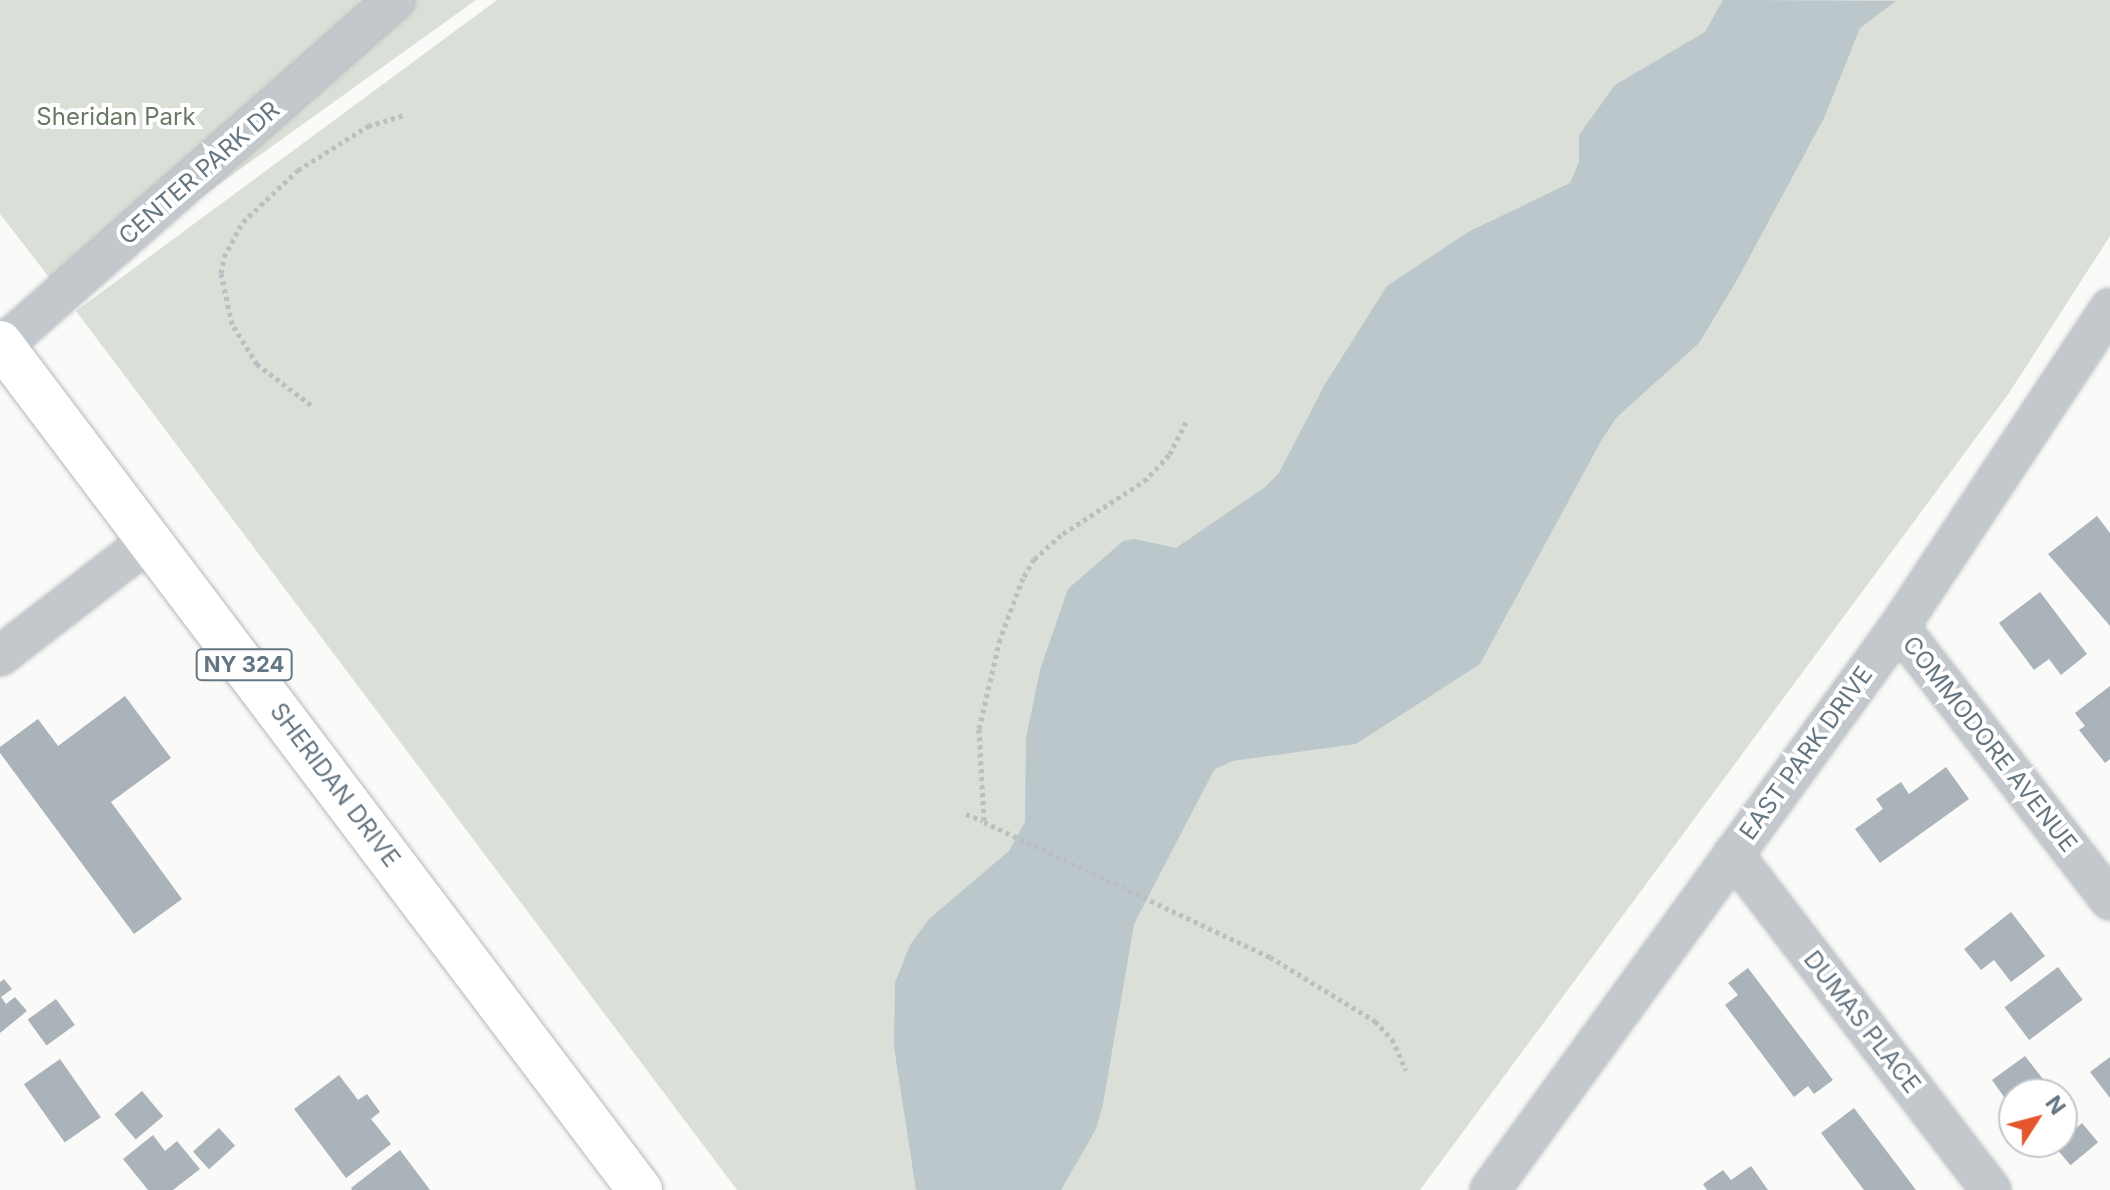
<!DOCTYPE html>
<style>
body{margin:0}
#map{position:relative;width:2110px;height:1190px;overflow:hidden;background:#fafaf8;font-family:Inter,sans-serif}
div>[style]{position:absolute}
.green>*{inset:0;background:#dadfd7}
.water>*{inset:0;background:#bbc7cb}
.building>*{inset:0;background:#aab3b9;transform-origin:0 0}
.path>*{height:5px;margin-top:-2.5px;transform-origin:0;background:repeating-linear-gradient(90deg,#bbbfc2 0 4px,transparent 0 8px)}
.roads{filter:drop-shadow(0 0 2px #b5babe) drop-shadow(0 0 2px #b5babe)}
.minor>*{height:38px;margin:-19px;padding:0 19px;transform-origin:19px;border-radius:19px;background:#c3c8cc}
.primary>*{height:44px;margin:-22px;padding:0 22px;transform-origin:22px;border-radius:22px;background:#fff}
span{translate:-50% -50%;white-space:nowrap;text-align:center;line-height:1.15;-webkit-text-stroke:8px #fff;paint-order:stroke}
.shield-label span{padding:2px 6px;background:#fff;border:2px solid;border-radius:6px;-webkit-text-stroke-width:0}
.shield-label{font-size:22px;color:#657683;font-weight:700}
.park-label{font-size:24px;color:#687a64}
.street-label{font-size:24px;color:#657683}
.north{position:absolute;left:1998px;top:1078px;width:80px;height:80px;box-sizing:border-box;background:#fff;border:2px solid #c1c8cd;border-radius:50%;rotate:54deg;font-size:22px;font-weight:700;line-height:32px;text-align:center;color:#657683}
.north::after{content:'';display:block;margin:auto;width:28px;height:36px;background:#e4572e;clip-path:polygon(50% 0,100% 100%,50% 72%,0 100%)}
</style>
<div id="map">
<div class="green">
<i style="clip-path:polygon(0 0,476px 0,193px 203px,114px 269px,52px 281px,0 214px)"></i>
<i style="clip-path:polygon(497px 0,2110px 0,2110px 236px,2009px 393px,1420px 1190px,737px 1190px,76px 311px)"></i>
</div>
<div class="water">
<i style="clip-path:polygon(1723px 0,1896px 1px,1860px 28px,1824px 118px,1737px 280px,1699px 343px,1616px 418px,1601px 441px,1480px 664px,1356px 744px,1232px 761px,1214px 770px,1134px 924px,1103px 1104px,1096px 1129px,1061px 1190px,916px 1190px,894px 1047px,895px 983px,910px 945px,929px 919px,1009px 851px,1025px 822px,1026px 738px,1040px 670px,1068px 589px,1123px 541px,1134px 539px,1176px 548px,1265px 487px,1279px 473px,1325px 384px,1387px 286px,1468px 232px,1570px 183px,1579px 162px,1579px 135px,1615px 85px,1705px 32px)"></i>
</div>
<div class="building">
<i style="clip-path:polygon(2097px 516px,2110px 533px,2110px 626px,2048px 554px)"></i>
<i style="clip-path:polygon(2040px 592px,2087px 654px,2061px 675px,2049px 659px,2034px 670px,1999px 623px)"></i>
<i style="clip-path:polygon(2110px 686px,2110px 759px,2105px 763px,2079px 730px,2085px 726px,2075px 713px)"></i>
<i style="clip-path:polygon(125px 696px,171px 758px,111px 802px,182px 899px,134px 934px,0 753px,0 747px,38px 719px,58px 746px)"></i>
<i style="clip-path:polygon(1946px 767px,1969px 799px,1880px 863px,1855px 829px,1883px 809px,1876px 799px,1901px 782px,1909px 794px)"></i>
<i style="clip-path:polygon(2011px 912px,2045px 956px,2011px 982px,1994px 960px,1981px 970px,1964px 949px)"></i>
<i style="left:2058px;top:967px;width:41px;height:67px;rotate:53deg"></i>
<i style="clip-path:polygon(1748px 968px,1833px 1080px,1814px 1094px,1808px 1086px,1794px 1097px,1725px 1005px,1738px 995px,1728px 983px)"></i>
<i style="clip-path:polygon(4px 979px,12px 989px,1px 997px,6px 1004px,15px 997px,27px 1011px,0 1033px,0 982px)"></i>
<i style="left:56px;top:999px;width:32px;height:35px;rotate:54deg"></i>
<i style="clip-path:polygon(2025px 1056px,2053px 1092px,2014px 1094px,2014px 1111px,1992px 1080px)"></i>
<i style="clip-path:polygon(2110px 1057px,2110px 1098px,2090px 1072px)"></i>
<i style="left:60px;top:1059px;width:71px;height:44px;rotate:55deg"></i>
<i style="clip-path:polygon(339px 1075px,358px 1100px,367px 1094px,380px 1112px,371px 1119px,391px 1144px,346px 1178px,294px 1109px)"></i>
<i style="left:142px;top:1091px;width:33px;height:36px;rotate:50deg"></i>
<i style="clip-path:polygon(1854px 1108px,1916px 1190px,1864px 1190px,1821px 1133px)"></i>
<i style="left:2082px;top:1123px;width:25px;height:36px;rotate:50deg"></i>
<i style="left:219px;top:1128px;width:24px;height:35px;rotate:48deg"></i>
<i style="clip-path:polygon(153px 1135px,165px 1151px,177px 1141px,200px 1169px,173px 1190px,148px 1190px,123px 1159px)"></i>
<i style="clip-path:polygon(400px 1150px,430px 1190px,352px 1190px,351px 1188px)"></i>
<i style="clip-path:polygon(1751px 1166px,1768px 1190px,1707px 1190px,1703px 1184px,1723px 1170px,1731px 1180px)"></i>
</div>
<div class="path">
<i style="left:311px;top:405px;width:68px;rotate:-142.8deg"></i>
<i style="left:257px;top:364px;width:47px;rotate:-122deg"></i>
<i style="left:232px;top:324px;width:52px;rotate:-102.2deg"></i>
<i style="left:221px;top:273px;width:16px;rotate:-79deg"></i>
<i style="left:224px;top:257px;width:40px;rotate:-62deg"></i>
<i style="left:243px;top:222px;width:76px;rotate:-43.4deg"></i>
<i style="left:298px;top:170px;width:83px;rotate:-32.2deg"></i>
<i style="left:368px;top:126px;width:39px;rotate:-17deg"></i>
<i style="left:1186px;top:422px;width:37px;rotate:117deg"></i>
<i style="left:1169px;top:455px;width:33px;rotate:133deg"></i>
<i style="left:1147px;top:479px;width:103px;rotate:146.9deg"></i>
<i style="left:1061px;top:535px;width:36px;rotate:138deg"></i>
<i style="left:1034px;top:559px;width:22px;rotate:120deg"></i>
<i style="left:1023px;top:578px;width:65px;rotate:110.7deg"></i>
<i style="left:1000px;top:639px;width:92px;rotate:103.1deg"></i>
<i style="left:979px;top:729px;width:93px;rotate:86.9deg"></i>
<i style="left:984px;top:822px;width:316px;rotate:25.3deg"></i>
<i style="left:1270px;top:957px;width:123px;rotate:31.4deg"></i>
<i style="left:1375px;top:1021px;width:25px;rotate:47deg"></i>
<i style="left:1392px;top:1039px;width:34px;rotate:66deg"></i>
<i style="left:966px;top:814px;width:18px;rotate:22deg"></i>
</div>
<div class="roads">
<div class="minor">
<i style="left:2px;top:346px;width:524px;rotate:-41.36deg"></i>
<i style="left:1899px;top:627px;width:345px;rotate:52.3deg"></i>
<i style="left:0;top:656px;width:190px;rotate:-37.7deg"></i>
<i style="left:1733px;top:854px;width:424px;rotate:52.5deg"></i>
<i style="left:1490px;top:1190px;width:696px;rotate:-54deg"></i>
<i style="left:1899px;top:627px;width:382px;rotate:-56.5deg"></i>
</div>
<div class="primary">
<i style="left:0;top:343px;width:1062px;rotate:52.93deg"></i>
</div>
</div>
<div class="shield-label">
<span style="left:244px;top:665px">NY 324</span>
</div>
<div class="park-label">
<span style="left:116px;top:117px">Sheridan Park</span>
</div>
<div class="street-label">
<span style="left:199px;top:173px;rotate:-41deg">CENTER PARK DR</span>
<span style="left:1990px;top:744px;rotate:52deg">COMMODORE AVENUE</span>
<span style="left:1806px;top:753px;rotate:-54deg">EAST PARK DRIVE</span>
<span style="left:335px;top:785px;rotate:53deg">SHERIDAN DRIVE</span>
<span style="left:1862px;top:1022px;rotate:52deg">DUMAS PLACE</span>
</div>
<div class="north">N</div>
</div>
